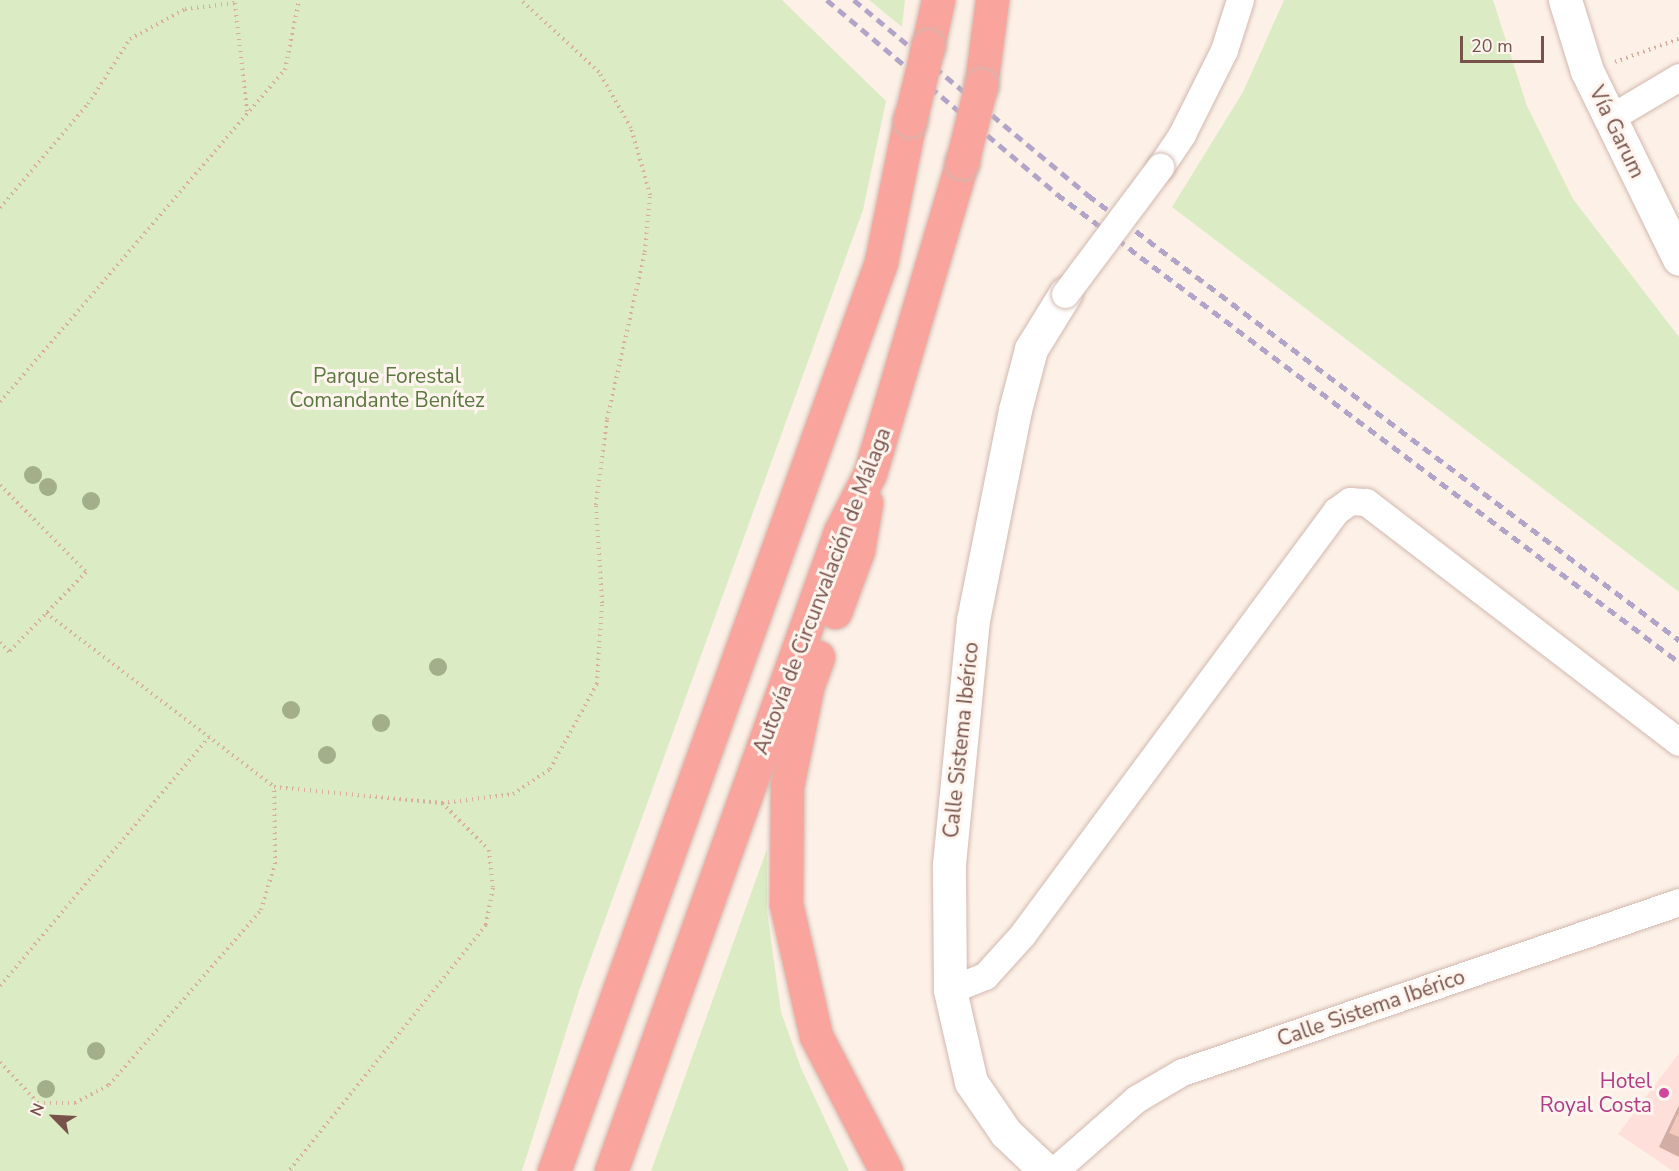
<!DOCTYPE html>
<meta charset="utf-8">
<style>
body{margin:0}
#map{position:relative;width:1679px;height:1171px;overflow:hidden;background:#fdf1e7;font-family:"Nunito Sans",sans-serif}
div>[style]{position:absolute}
.commercial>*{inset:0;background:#fedfda}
.green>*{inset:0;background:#dbecc4}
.path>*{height:4px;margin-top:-2px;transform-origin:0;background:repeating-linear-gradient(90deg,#d9aca0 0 1.5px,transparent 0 6px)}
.roads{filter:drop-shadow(0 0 2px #d2b8af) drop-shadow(0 0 2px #d2b8af)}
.minor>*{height:27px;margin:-13.5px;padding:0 13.5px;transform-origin:13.5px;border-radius:13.5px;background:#fff}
.tertiary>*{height:33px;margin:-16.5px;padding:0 16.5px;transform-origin:16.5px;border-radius:16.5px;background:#fff}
.motorway>*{height:33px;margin:-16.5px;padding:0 16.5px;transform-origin:16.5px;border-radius:16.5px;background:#f9a49c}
.rail>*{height:4.5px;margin-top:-2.25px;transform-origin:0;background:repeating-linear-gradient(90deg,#b1a4c8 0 9px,transparent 0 15px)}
.bridges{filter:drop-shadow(0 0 2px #d2b8af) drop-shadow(0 0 2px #d2b8af)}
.minor-bridge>*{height:27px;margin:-13.5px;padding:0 13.5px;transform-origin:13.5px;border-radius:13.5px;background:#fff}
.motorway-bridge>*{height:33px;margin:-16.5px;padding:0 16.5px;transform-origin:16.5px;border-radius:16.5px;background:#f9a49c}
.trees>*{width:18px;height:18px;margin:-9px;border-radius:50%;background:#a3ae8b}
.wall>*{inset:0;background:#d2ada3}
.building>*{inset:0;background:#f4c9bd}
.dots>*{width:16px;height:16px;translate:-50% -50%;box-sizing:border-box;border:3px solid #fff5ee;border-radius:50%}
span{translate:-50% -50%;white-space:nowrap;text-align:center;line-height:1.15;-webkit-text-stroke:6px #fff5ee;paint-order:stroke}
.street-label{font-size:21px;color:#78524a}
.park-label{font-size:21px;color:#5a783f}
.hotel-label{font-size:21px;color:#b23c85}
.right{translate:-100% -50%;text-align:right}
.north{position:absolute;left:24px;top:1087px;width:60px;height:60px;-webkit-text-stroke:4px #fff5ee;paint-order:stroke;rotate:294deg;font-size:16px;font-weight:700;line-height:24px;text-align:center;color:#78524a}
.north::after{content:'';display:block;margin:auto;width:21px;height:27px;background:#78524a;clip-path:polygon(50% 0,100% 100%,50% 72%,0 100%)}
.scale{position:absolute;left:1460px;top:36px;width:84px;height:27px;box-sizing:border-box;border:3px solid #78524a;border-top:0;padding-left:8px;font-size:18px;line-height:21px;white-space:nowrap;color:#78524a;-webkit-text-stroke:4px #fff5ee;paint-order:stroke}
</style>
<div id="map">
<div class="commercial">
<i style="clip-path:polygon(1679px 1053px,1679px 1171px,1673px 1171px,1618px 1134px)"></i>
</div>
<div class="green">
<i style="clip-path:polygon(0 0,782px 0,886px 101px,863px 210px,579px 991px,522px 1171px,0 1171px)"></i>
<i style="clip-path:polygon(869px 0,905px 0,902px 27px)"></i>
<i style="clip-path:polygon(1284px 0,1493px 0,1527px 106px,1573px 199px,1679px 337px,1679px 592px,1172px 207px,1243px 92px)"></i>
<i style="clip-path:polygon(767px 849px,767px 911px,781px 1012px,801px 1068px,849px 1171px,651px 1171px)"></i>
</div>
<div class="path">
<i style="left:1615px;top:62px;width:68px;rotate:-19.8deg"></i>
<i style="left:0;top:208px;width:136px;rotate:-49.8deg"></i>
<i style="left:88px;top:104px;width:77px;rotate:-57.1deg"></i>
<i style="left:130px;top:39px;width:63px;rotate:-28.6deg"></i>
<i style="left:185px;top:9px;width:50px;rotate:-6.8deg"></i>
<i style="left:235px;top:3px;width:109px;rotate:83.7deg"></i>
<i style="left:0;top:402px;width:438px;rotate:-49.4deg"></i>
<i style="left:285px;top:70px;width:71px;rotate:-78.7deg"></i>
<i style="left:0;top:485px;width:122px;rotate:45.3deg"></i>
<i style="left:86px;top:572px;width:111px;rotate:133.9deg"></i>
<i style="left:9px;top:652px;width:13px;rotate:-132deg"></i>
<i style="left:46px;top:613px;width:287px;rotate:37.3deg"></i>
<i style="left:274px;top:787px;width:169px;rotate:5.4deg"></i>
<i style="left:442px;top:803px;width:66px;rotate:45deg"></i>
<i style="left:489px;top:850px;width:38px;rotate:84deg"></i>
<i style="left:493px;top:888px;width:38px;rotate:101deg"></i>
<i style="left:486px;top:925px;width:315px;rotate:128.7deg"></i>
<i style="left:442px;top:803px;width:72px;rotate:-7.2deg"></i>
<i style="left:513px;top:794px;width:45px;rotate:-34deg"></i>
<i style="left:550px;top:769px;width:97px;rotate:-61.1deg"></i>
<i style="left:597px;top:684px;width:81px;rotate:-86.5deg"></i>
<i style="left:602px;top:603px;width:98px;rotate:-93.5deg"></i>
<i style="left:596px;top:505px;width:87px;rotate:-82.7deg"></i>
<i style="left:607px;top:419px;width:171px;rotate:-77.2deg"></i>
<i style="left:645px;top:252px;width:57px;rotate:-85deg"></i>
<i style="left:650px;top:195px;width:70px;rotate:-105.8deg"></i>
<i style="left:631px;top:128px;width:64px;rotate:-119.7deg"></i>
<i style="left:599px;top:72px;width:106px;rotate:-137.3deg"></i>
<i style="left:0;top:986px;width:325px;rotate:-50deg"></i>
<i style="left:0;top:1062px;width:56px;rotate:47.2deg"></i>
<i style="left:38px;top:1103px;width:37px"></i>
<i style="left:75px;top:1103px;width:38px;rotate:-28deg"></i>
<i style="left:109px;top:1085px;width:232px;rotate:-49deg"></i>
<i style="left:261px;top:910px;width:48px;rotate:-73.1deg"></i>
<i style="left:275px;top:864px;width:77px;rotate:-90.7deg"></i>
</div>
<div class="roads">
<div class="minor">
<i style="left:1610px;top:118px;width:80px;rotate:-30.7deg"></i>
<i style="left:1160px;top:167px;width:40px;rotate:-56deg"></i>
<i style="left:1182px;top:134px;width:94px;rotate:-63.4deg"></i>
<i style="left:1224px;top:50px;width:52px;rotate:-72.3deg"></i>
<i style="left:950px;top:990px;width:38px;rotate:-22deg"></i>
<i style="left:985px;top:976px;width:55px;rotate:-47.9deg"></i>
<i style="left:1022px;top:935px;width:528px;rotate:-53.48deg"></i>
<i style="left:1336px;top:511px;width:17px;rotate:-36deg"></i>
<i style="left:1350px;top:501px;width:16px;rotate:4deg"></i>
<i style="left:1366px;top:502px;width:394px;rotate:37.5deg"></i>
<i style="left:1054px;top:1171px;width:109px;rotate:-41.3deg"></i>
<i style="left:1136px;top:1099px;width:53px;rotate:-30.4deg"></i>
<i style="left:1182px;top:1072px;width:525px;rotate:-18.88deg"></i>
</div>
<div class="tertiary">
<i style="left:1565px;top:0;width:74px;rotate:72.8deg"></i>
<i style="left:1587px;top:71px;width:209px;rotate:63.9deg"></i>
<i style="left:1046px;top:1171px;width:55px;rotate:-136.5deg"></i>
<i style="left:1006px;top:1133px;width:62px;rotate:-124.5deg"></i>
<i style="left:971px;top:1082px;width:94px;rotate:-102.9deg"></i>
<i style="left:950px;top:990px;width:126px;rotate:-90.5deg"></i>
<i style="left:949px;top:864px;width:245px;rotate:-84.4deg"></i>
<i style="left:973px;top:620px;width:214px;rotate:-78.7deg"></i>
<i style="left:1015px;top:410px;width:63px;rotate:-75.3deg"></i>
<i style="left:1031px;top:349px;width:65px;rotate:-58.3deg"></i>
</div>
<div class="motorway">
<i style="left:928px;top:46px;width:47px;rotate:-77.7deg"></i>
<i style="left:981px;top:85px;width:86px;rotate:-82.6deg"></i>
<i style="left:835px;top:612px;width:66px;rotate:-69.6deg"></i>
<i style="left:858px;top:550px;width:48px;rotate:-80.3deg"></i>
<i style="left:818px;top:657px;width:33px;rotate:110deg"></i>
<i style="left:807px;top:688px;width:100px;rotate:101.5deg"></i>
<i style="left:787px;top:786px;width:118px;rotate:90.5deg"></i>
<i style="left:786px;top:904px;width:135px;rotate:77.2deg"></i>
<i style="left:816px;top:1036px;width:152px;rotate:62.6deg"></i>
<i style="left:554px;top:1171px;width:966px;rotate:-70.21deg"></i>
<i style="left:881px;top:262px;width:145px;rotate:-78.5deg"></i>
<i style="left:611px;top:1171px;width:679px;rotate:-70.28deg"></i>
<i style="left:840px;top:532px;width:66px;rotate:-63deg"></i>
<i style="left:870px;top:473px;width:324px;rotate:-73.5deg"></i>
</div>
</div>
<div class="rail">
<i style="left:827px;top:0;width:301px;rotate:40.1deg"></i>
<i style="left:1057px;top:194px;width:778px;rotate:36.96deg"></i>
<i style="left:854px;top:0;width:305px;rotate:39.8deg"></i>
<i style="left:1088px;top:195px;width:740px;rotate:36.98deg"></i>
</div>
<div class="bridges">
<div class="minor-bridge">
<i style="left:1065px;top:294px;width:159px;rotate:-53.2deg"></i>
</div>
<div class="motorway-bridge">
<i style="left:910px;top:120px;width:76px;rotate:-76.3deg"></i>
<i style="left:962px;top:162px;width:79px;rotate:-76.1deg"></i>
</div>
</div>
<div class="trees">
<i style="left:33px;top:475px"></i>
<i style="left:48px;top:487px"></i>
<i style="left:91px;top:501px"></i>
<i style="left:438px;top:667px"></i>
<i style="left:291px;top:710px"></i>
<i style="left:381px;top:723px"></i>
<i style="left:327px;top:755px"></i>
<i style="left:96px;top:1051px"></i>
<i style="left:46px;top:1089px"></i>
</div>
<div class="wall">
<i style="clip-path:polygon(1679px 1105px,1679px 1157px,1659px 1147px)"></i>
</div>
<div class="building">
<i style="clip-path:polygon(1679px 1112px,1679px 1137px,1669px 1133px)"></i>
</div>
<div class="dots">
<i style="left:1664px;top:1093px;background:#d1479c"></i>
</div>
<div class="street-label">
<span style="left:1617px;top:132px;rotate:64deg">Vía Garum</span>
<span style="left:822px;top:591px;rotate:-69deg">Autovía de Circunvalación de Málaga</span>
<span style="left:961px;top:740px;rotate:-84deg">Calle Sistema Ibérico</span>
<span style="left:1371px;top:1008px;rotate:-19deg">Calle Sistema Ibérico</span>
</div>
<div class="park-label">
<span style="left:387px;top:388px">Parque Forestal<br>Comandante Benítez</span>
</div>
<div class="hotel-label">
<span class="right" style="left:1652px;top:1093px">Hotel<br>Royal Costa</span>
</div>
<div class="north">N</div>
<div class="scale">20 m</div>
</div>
